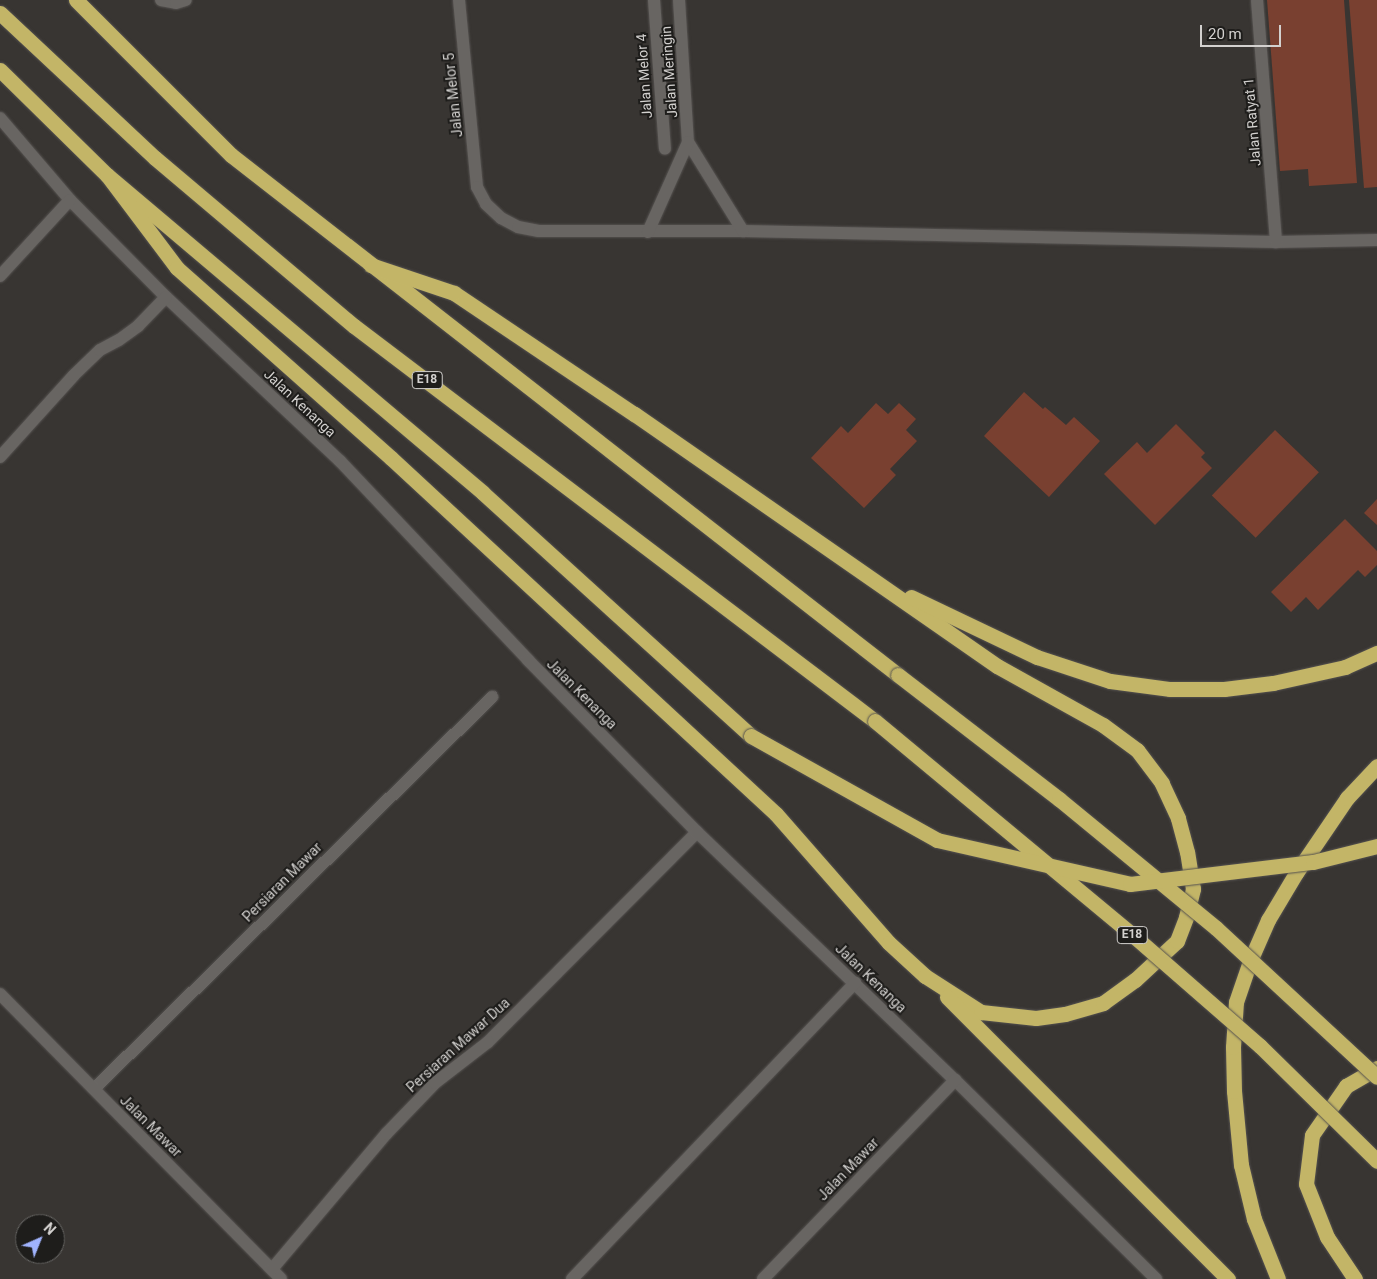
<!DOCTYPE html>
<style>
body{margin:0}
#map{position:relative;width:1377px;height:1279px;overflow:hidden;background:#383532;font-family:Roboto,sans-serif}
div>[style]{position:absolute}
.building>*{inset:0;background:#794030;transform-origin:0 0}
.roads{filter:drop-shadow(0 0 1px #555250) drop-shadow(0 0 1px #555250)}
.lane>*{height:12px;margin:-6px;padding:0 6px;transform-origin:6px;border-radius:6px;background:#686562}
.street>*{height:12px;margin:-6px;padding:0 6px;transform-origin:6px;border-radius:6px;background:#686562}
.highway>*{height:15px;margin:-7.5px;padding:0 7.5px;transform-origin:7.5px;border-radius:7.5px;background:#c3b567}
.bridges{filter:drop-shadow(0 0 1px #555250) drop-shadow(0 0 1px #555250)}
.highway-bridge>*{height:15px;margin:-7.5px;padding:0 7.5px;transform-origin:7.5px;border-radius:7.5px;background:#c3b567}
span{translate:-50% -50%;white-space:nowrap;text-align:center;line-height:1.15;-webkit-text-stroke:4px #1e1d1b;paint-order:stroke}
.shield-label span{padding:1px 4px;background:#1e1d1b;border:1px solid;border-radius:4px;-webkit-text-stroke-width:0}
.shield-label{font-size:12px;color:#d3d1cf;font-weight:700}
.street-label{font-size:14px;color:#d3d1cf}
.north{position:absolute;left:15px;top:1214px;width:50px;height:50px;box-sizing:border-box;background:#1e1d1b;border:1px solid #666563;border-radius:50%;rotate:44deg;font-size:14px;font-weight:700;line-height:20px;text-align:center;color:#d3d1cf}
.north::after{content:'';display:block;margin:auto;width:18px;height:22px;background:#a0b3fd;clip-path:polygon(50% 0,100% 100%,50% 72%,0 100%)}
.scale{position:absolute;left:1200px;top:25px;width:81px;height:22px;box-sizing:border-box;border:2px solid #d3d1cf;border-top:0;padding-left:6px;font-size:15px;line-height:18px;white-space:nowrap;color:#d3d1cf;-webkit-text-stroke:4px #1e1d1b;paint-order:stroke}
</style>
<div id="map">
<div class="building">
<i style="clip-path:polygon(1267px 0,1344px 0,1357px 183px,1309px 186px,1308px 169px,1280px 171px)"></i>
<i style="clip-path:polygon(1349px 0,1377px 0,1377px 187px,1364px 188px)"></i>
<i style="clip-path:polygon(1024px 392px,1043px 409px,1045px 407px,1066px 425px,1074px 417px,1100px 441px,1049px 497px,984px 436px)"></i>
<i style="clip-path:polygon(876px 403px,888px 414px,899px 403px,916px 419px,906px 430px,917px 441px,890px 469px,896px 475px,864px 508px,811px 458px,841px 426px,848px 433px)"></i>
<i style="clip-path:polygon(1176px 424px,1205px 453px,1201px 457px,1212px 468px,1155px 525px,1104px 474px,1137px 442px,1147px 453px)"></i>
<i style="left:1275px;top:430px;width:61px;height:91px;rotate:44deg"></i>
<i style="clip-path:polygon(1377px 499px,1377px 525px,1364px 513px)"></i>
<i style="clip-path:polygon(1345px 519px,1377px 551px,1377px 565px,1365px 577px,1358px 570px,1318px 610px,1306px 597px,1291px 612px,1271px 592px)"></i>
</div>
<div class="roads">
<div class="lane">
<i style="left:488px;top:1042px;width:296px;rotate:-45.1deg"></i>
<i style="left:94px;top:1089px;width:559px;rotate:-44.56deg"></i>
</div>
<div class="street">
<i style="left:161px;top:0;width:15px;rotate:11deg"></i>
<i style="left:176px;top:3px;width:10px;rotate:-17deg"></i>
<i style="left:459px;top:0;width:188px;rotate:84.5deg"></i>
<i style="left:477px;top:187px;width:19px;rotate:62deg"></i>
<i style="left:486px;top:204px;width:21px;rotate:43deg"></i>
<i style="left:501px;top:218px;width:19px;rotate:28deg"></i>
<i style="left:518px;top:227px;width:21px;rotate:11deg"></i>
<i style="left:539px;top:231px;width:204px"></i>
<i style="left:743px;top:231px;width:533px;rotate:1.18deg"></i>
<i style="left:1276px;top:242px;width:101px;rotate:-1.1deg"></i>
<i style="left:654px;top:0;width:149px;rotate:85.8deg"></i>
<i style="left:679px;top:0;width:142px;rotate:86.4deg"></i>
<i style="left:688px;top:142px;width:105px;rotate:58.3deg"></i>
<i style="left:1257px;top:0;width:243px;rotate:85.5deg"></i>
<i style="left:0;top:118px;width:108px;rotate:49.5deg"></i>
<i style="left:70px;top:200px;width:136px;rotate:45.3deg"></i>
<i style="left:166px;top:297px;width:239px;rotate:43.3deg"></i>
<i style="left:340px;top:461px;width:274px;rotate:46.6deg"></i>
<i style="left:528px;top:660px;width:241px;rotate:45.5deg"></i>
<i style="left:697px;top:832px;width:358px;rotate:43.9deg"></i>
<i style="left:955px;top:1080px;width:283px;rotate:44.7deg"></i>
<i style="left:648px;top:232px;width:98px;rotate:-66deg"></i>
<i style="left:0;top:276px;width:103px;rotate:-47.4deg"></i>
<i style="left:0;top:457px;width:110px;rotate:-47.9deg"></i>
<i style="left:74px;top:375px;width:36px;rotate:-44deg"></i>
<i style="left:100px;top:350px;width:21px;rotate:-28deg"></i>
<i style="left:119px;top:340px;width:24px;rotate:-36deg"></i>
<i style="left:138px;top:326px;width:40px;rotate:-46deg"></i>
<i style="left:0;top:994px;width:400px;rotate:45.4deg"></i>
<i style="left:272px;top:1269px;width:177px;rotate:-49.8deg"></i>
<i style="left:386px;top:1134px;width:71px;rotate:-46.1deg"></i>
<i style="left:435px;top:1083px;width:67px;rotate:-37.7deg"></i>
<i style="left:572px;top:1279px;width:410px;rotate:-46.3deg"></i>
<i style="left:763px;top:1279px;width:277px;rotate:-46deg"></i>
</div>
<div class="highway">
<i style="left:76px;top:0;width:219px;rotate:45deg"></i>
<i style="left:231px;top:155px;width:846px;rotate:37.94deg"></i>
<i style="left:0;top:13px;width:212px;rotate:43.1deg"></i>
<i style="left:155px;top:158px;width:260px;rotate:40.2deg"></i>
<i style="left:354px;top:326px;width:654px;rotate:37.17deg"></i>
<i style="left:0;top:70px;width:150px;rotate:44.5deg"></i>
<i style="left:107px;top:175px;width:492px;rotate:40.2deg"></i>
<i style="left:483px;top:493px;width:362px;rotate:42.2deg"></i>
<i style="left:107px;top:175px;width:116px;rotate:53deg"></i>
<i style="left:177px;top:268px;width:286px;rotate:41.6deg"></i>
<i style="left:391px;top:458px;width:524px;rotate:42.76deg"></i>
<i style="left:776px;top:814px;width:171px;rotate:48.8deg"></i>
<i style="left:889px;top:943px;width:49px;rotate:42.5deg"></i>
<i style="left:925px;top:976px;width:67px;rotate:32.7deg"></i>
<i style="left:981px;top:1012px;width:55px;rotate:6.2deg"></i>
<i style="left:1036px;top:1018px;width:29px;rotate:-8deg"></i>
<i style="left:1065px;top:1014px;width:40px;rotate:-16deg"></i>
<i style="left:1103px;top:1003px;width:39px;rotate:-36deg"></i>
<i style="left:1135px;top:980px;width:57px;rotate:-42.9deg"></i>
<i style="left:1177px;top:941px;width:26px;rotate:-69deg"></i>
<i style="left:1186px;top:917px;width:29px;rotate:-76deg"></i>
<i style="left:1193px;top:889px;width:37px;rotate:-99deg"></i>
<i style="left:1187px;top:852px;width:35px;rotate:-105deg"></i>
<i style="left:1178px;top:818px;width:38px;rotate:-115deg"></i>
<i style="left:1162px;top:783px;width:41px;rotate:-127.1deg"></i>
<i style="left:1137px;top:750px;width:42px;rotate:-143.7deg"></i>
<i style="left:1103px;top:725px;width:121px;rotate:-150.9deg"></i>
<i style="left:997px;top:666px;width:442px;rotate:-145.2deg"></i>
<i style="left:634px;top:414px;width:217px;rotate:-146.1deg"></i>
<i style="left:454px;top:293px;width:88px;rotate:-161.4deg"></i>
<i style="left:911px;top:597px;width:140px;rotate:25.5deg"></i>
<i style="left:1037px;top:657px;width:77px;rotate:18.2deg"></i>
<i style="left:1110px;top:681px;width:61px;rotate:7.6deg"></i>
<i style="left:1170px;top:689px;width:54px"></i>
<i style="left:1224px;top:689px;width:49px;rotate:-7deg"></i>
<i style="left:1273px;top:683px;width:74px;rotate:-12.5deg"></i>
<i style="left:1345px;top:667px;width:35px;rotate:-24deg"></i>
<i style="left:947px;top:997px;width:398px;rotate:45.1deg"></i>
<i style="left:1278px;top:1279px;width:65px;rotate:-111.8deg"></i>
<i style="left:1254px;top:1219px;width:56px;rotate:-103.5deg"></i>
<i style="left:1241px;top:1165px;width:74px;rotate:-95.4deg"></i>
<i style="left:1234px;top:1091px;width:44px;rotate:-91.3deg"></i>
<i style="left:1233px;top:1047px;width:45px;rotate:-86.2deg"></i>
<i style="left:1236px;top:1002px;width:43px;rotate:-71.1deg"></i>
<i style="left:1250px;top:961px;width:45px;rotate:-66.3deg"></i>
<i style="left:1268px;top:920px;width:55px;rotate:-59.2deg"></i>
<i style="left:1296px;top:873px;width:91px;rotate:-55.8deg"></i>
<i style="left:1347px;top:798px;width:44px;rotate:-46.8deg"></i>
<i style="left:1355px;top:1279px;width:50px;rotate:-123.7deg"></i>
<i style="left:1327px;top:1237px;width:57px;rotate:-111.6deg"></i>
<i style="left:1306px;top:1184px;width:49px;rotate:-83deg"></i>
<i style="left:1312px;top:1135px;width:60px;rotate:-55.2deg"></i>
<i style="left:1346px;top:1086px;width:36px;rotate:-30deg"></i>
</div>
</div>
<div class="bridges">
<div class="highway-bridge">
<i style="left:898px;top:675px;width:203px;rotate:37.6deg"></i>
<i style="left:1059px;top:799px;width:203px;rotate:39.4deg"></i>
<i style="left:1216px;top:928px;width:219px;rotate:42.8deg"></i>
<i style="left:875px;top:721px;width:338px;rotate:39.7deg"></i>
<i style="left:1135px;top:937px;width:166px;rotate:41.1deg"></i>
<i style="left:1260px;top:1046px;width:164px;rotate:44.5deg"></i>
<i style="left:751px;top:736px;width:213px;rotate:29.2deg"></i>
<i style="left:937px;top:840px;width:198px;rotate:12.8deg"></i>
<i style="left:1130px;top:884px;width:184px;rotate:-6.9deg"></i>
<i style="left:1313px;top:862px;width:66px;rotate:-14deg"></i>
</div>
</div>
<div class="shield-label">
<span style="left:427px;top:380px">E18</span>
<span style="left:1132px;top:935px">E18</span>
</div>
<div class="street-label">
<span style="left:669px;top:72px;rotate:-94deg">Jalan Meringin</span>
<span style="left:644px;top:76px;rotate:-94deg">Jalan Melor 4</span>
<span style="left:453px;top:95px;rotate:-96deg">Jalan Melor 5</span>
<span style="left:1252px;top:122px;rotate:-95deg">Jalan Ratyat 1</span>
<span style="left:300px;top:403px;rotate:43deg">Jalan Kenanga</span>
<span style="left:582px;top:694px;rotate:45deg">Jalan Kenanga</span>
<span style="left:282px;top:882px;rotate:-45deg">Persiaran Mawar</span>
<span style="left:871px;top:978px;rotate:44deg">Jalan Kenanga</span>
<span style="left:458px;top:1045px;rotate:-42deg">Persiaran Mawar Dua</span>
<span style="left:151px;top:1126px;rotate:45deg">Jalan Mawar</span>
<span style="left:848px;top:1169px;rotate:-46deg">Jalan Mawar</span>
</div>
<div class="north">N</div>
<div class="scale">20 m</div>
</div>
